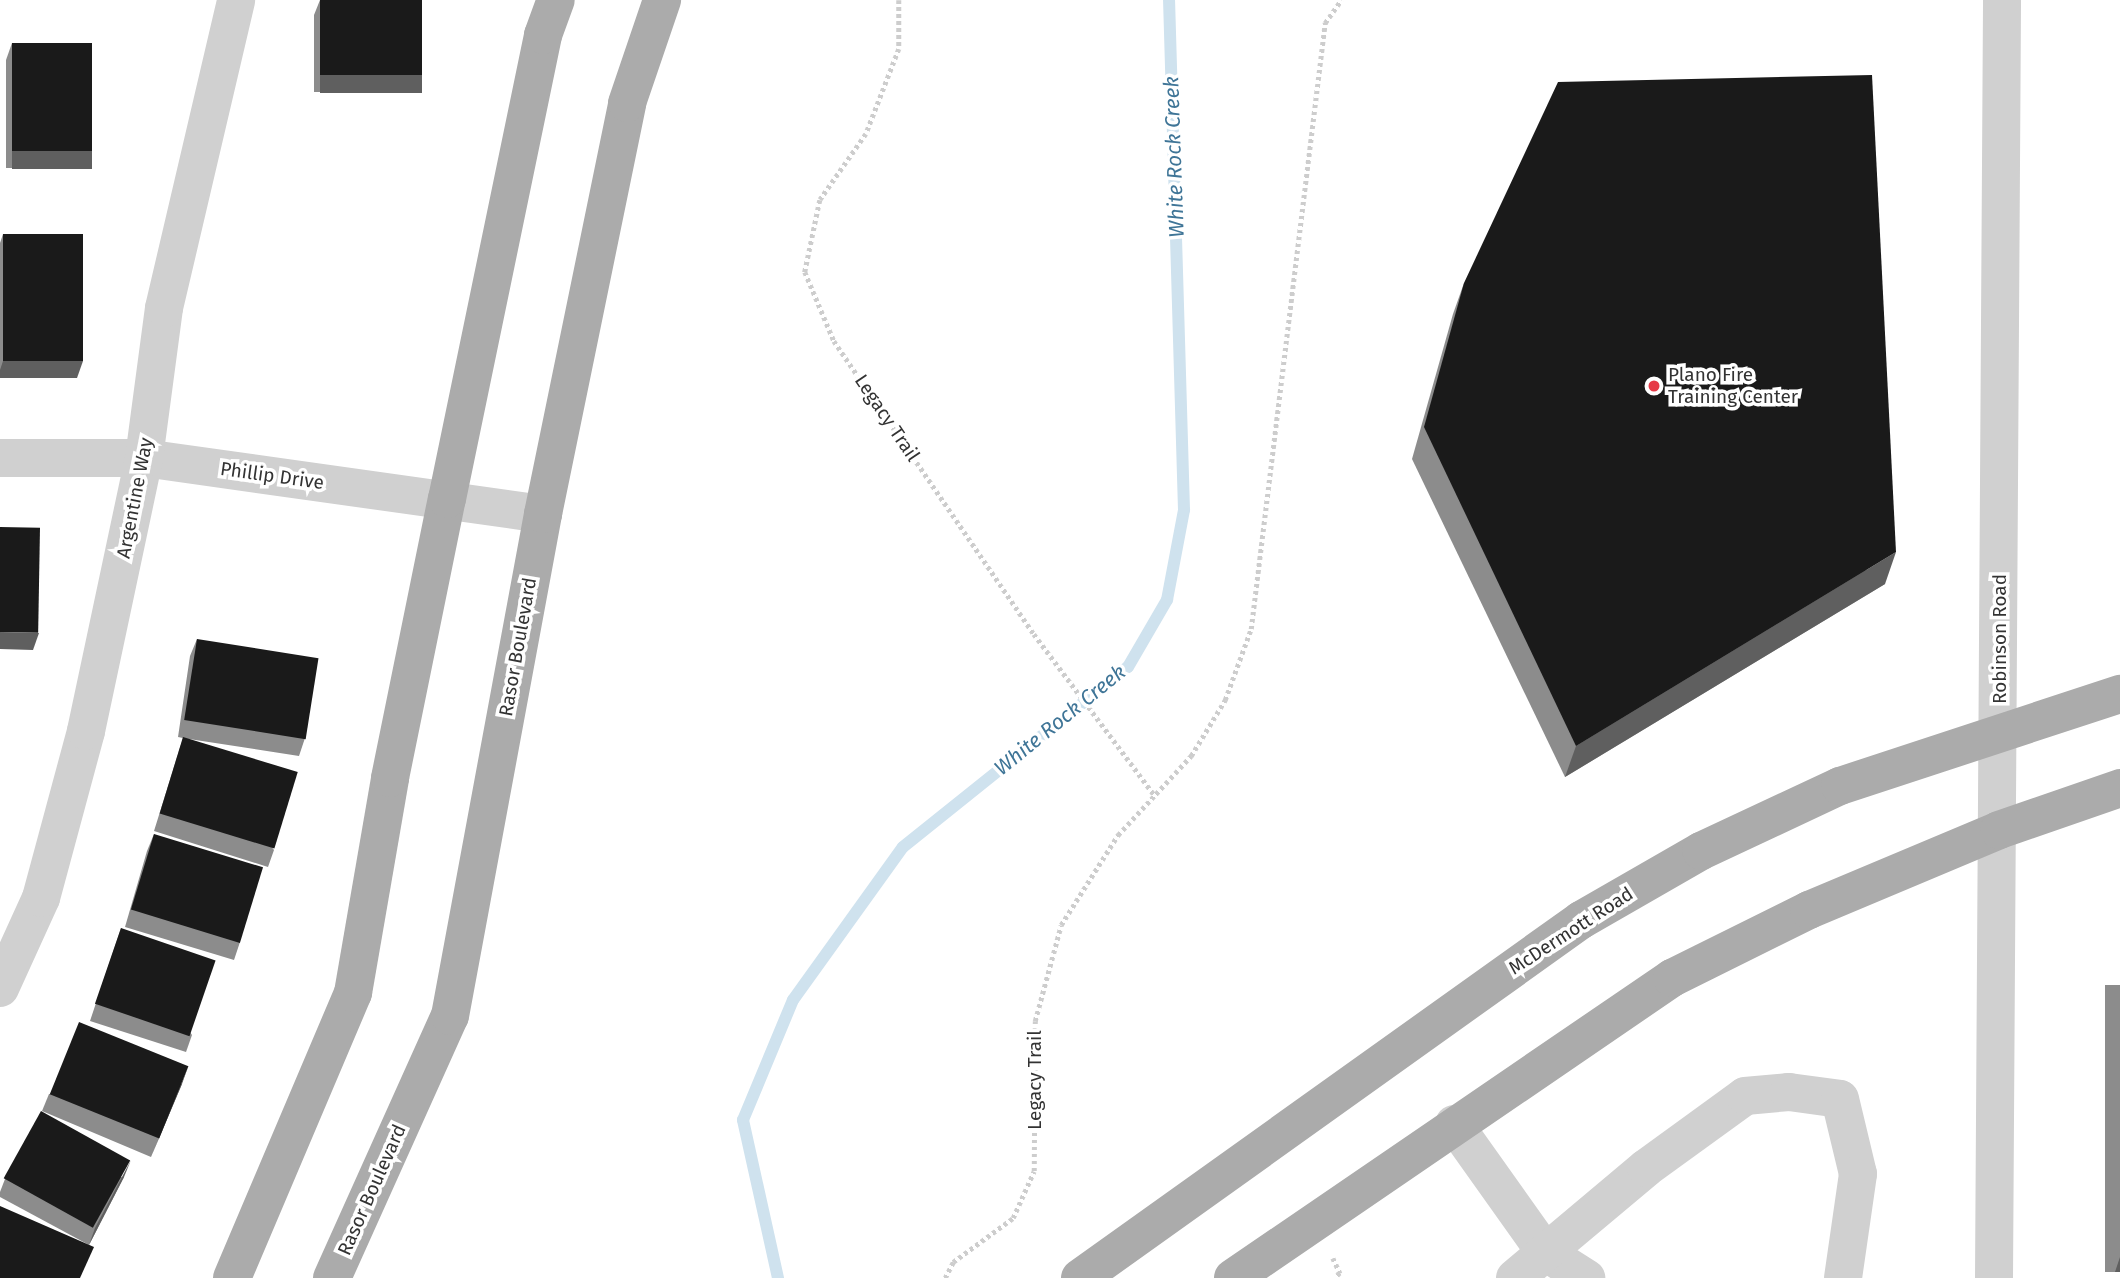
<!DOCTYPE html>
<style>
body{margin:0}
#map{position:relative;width:2120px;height:1278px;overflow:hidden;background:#fff;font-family:"Fira Sans",sans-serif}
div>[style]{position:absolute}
.stream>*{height:12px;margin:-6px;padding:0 6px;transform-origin:6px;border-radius:6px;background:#cfe2ee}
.path>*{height:4.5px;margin-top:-2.25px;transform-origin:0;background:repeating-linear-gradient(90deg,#cdcdcd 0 3.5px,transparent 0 7px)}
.minor>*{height:38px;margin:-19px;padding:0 19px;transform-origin:19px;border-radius:19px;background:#d0d0d0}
.major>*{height:38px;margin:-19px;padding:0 19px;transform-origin:19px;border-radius:19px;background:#ababab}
.wall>*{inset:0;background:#8c8c8c;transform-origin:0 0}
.shaded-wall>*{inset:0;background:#5f5f5f;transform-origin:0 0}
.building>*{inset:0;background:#1a1a1a;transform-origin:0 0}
.dots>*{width:19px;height:19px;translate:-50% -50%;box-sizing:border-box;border:4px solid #fff;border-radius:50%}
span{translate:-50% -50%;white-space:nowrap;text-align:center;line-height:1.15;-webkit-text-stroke:7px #fff;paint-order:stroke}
.poi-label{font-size:19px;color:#333}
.left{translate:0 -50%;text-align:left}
.street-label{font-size:19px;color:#333}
.water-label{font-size:21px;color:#3f7597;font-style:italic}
</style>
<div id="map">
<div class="stream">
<i style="left:778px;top:1278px;width:162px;rotate:-102.5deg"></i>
<i style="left:743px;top:1120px;width:130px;rotate:-67.4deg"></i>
<i style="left:793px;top:1000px;width:188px;rotate:-54.3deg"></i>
<i style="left:903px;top:847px;width:288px;rotate:-38.7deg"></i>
<i style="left:1128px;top:667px;width:78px;rotate:-59.8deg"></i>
<i style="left:1167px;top:600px;width:92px;rotate:-79.3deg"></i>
<i style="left:1184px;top:510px;width:510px;rotate:-91.68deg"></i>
</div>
<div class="path">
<i style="left:899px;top:0;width:49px;rotate:90deg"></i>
<i style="left:899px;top:49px;width:91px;rotate:111.2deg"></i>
<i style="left:866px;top:134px;width:80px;rotate:124.9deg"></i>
<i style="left:820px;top:200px;width:74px;rotate:101.8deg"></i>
<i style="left:805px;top:272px;width:75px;rotate:67.2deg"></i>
<i style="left:834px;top:341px;width:355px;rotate:55.7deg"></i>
<i style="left:1034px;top:634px;width:202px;rotate:53.2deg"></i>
<i style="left:1333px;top:1258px;width:17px;rotate:65deg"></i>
<i style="left:1340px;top:1273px;width:7px;rotate:135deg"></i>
<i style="left:945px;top:1278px;width:18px;rotate:-63deg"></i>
<i style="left:953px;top:1262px;width:74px;rotate:-36.3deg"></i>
<i style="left:1013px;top:1218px;width:51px;rotate:-65.9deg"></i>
<i style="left:1034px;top:1171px;width:150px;rotate:-89.6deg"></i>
<i style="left:1035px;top:1021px;width:99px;rotate:-74.8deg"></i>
<i style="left:1061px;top:925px;width:107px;rotate:-57.7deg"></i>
<i style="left:1118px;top:835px;width:108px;rotate:-47.3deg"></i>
<i style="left:1191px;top:756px;width:66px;rotate:-58.7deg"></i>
<i style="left:1225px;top:700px;width:76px;rotate:-69.9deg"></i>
<i style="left:1251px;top:629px;width:611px;rotate:-83.04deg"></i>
<i style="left:1325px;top:23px;width:28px;rotate:-55deg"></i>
</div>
<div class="minor">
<i style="left:0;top:458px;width:144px"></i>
<i style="left:144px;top:458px;width:403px;rotate:8deg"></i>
<i style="left:0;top:988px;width:99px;rotate:-65.5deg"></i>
<i style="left:41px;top:898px;width:173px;rotate:-74.9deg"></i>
<i style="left:86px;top:731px;width:279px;rotate:-78deg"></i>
<i style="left:144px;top:458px;width:151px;rotate:-82.4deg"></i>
<i style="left:164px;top:308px;width:316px;rotate:-76.8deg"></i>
<i style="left:1454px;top:1124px;width:157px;rotate:54.6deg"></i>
<i style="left:1545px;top:1252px;width:49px;rotate:32.4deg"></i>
<i style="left:1515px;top:1278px;width:171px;rotate:-40deg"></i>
<i style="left:1646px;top:1168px;width:122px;rotate:-36deg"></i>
<i style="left:1745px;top:1096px;width:44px;rotate:-5.2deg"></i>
<i style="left:1789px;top:1092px;width:51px;rotate:7.8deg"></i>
<i style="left:1840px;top:1099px;width:77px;rotate:76.5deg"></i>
<i style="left:1858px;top:1174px;width:105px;rotate:98.2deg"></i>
<i style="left:1994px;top:1278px;width:1278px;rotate:-89.64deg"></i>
</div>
<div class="major">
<i style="left:232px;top:1278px;width:310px;rotate:-67deg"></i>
<i style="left:353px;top:993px;width:218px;rotate:-80.2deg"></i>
<i style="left:390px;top:778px;width:285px;rotate:-78.5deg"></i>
<i style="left:447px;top:499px;width:474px;rotate:-78.3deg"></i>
<i style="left:543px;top:35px;width:37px;rotate:-70deg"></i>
<i style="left:332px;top:1278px;width:287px;rotate:-65.8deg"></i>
<i style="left:450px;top:1016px;width:511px;rotate:-79.5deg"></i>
<i style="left:543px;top:514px;width:419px;rotate:-78.4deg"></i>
<i style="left:627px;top:103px;width:109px;rotate:-71.2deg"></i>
<i style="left:1080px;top:1278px;width:616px;rotate:-35.55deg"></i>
<i style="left:1581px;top:920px;width:138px;rotate:-29.9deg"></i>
<i style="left:1701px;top:851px;width:153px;rotate:-25.1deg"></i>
<i style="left:1840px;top:786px;width:295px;rotate:-18.2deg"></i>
<i style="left:1233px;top:1278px;width:532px;rotate:-34.35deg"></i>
<i style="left:1672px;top:978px;width:153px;rotate:-26.4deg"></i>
<i style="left:1809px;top:910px;width:206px;rotate:-22.8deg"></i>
<i style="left:1999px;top:830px;width:128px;rotate:-19.1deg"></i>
</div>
<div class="wall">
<i style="clip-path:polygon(320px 0,422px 0,422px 75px,416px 92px,314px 92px,314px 15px)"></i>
<i style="clip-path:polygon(12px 43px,92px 151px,86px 168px,6px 168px,6px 60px)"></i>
<i style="clip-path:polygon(3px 234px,77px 378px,0 378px,0 243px)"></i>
<i style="clip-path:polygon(1464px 283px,1885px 584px,1565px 777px,1412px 459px,1453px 314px)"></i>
<i style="clip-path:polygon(197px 639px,305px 738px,299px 756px,189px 739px,274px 850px,268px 867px,154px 831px,183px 738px,178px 737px,190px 656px)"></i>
<i style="clip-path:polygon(154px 834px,240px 942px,234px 960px,125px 927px,147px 851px)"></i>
<i style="clip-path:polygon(121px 928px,192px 1035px,186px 1052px,90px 1021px)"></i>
<i style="left:2120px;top:985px;width:287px;height:15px;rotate:90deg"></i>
<i style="clip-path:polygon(182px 1084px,151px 1157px,42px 1111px,49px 1094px)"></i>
<i style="clip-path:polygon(124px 1177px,89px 1245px,0 1197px,0 1192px,5px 1179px)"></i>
</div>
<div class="shaded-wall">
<i style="left:320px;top:75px;width:102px;height:18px"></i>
<i style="left:12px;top:151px;width:80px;height:18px"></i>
<i style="clip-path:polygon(3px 361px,83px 361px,77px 378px,0 378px,0 370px)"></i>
<i style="clip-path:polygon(1896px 552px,1885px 584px,1565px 777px,1576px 746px)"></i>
<i style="clip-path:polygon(0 632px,39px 633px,33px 650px,0 649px)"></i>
<i style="clip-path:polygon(188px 1067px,182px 1084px,151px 1157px,158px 1140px)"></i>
<i style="clip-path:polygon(131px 1160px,124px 1177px,89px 1245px,95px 1228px)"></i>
<i style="clip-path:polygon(2120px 1257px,2120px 1272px,2115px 1272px)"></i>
</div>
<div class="building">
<i style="left:320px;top:0;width:102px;height:75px"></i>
<i style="left:12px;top:43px;width:80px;height:108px"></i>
<i style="clip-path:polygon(1872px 75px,1896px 552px,1576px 746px,1424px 427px,1464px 283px,1558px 82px)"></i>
<i style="left:3px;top:234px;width:80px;height:127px"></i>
<i style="left:0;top:527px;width:40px;height:105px;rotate:1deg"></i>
<i style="left:197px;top:639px;width:123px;height:82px;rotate:9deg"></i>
<i style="left:183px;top:737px;width:120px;height:80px;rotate:17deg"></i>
<i style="left:154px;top:834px;width:114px;height:79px;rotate:17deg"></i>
<i style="left:121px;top:928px;width:100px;height:80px;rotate:19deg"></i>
<i style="left:79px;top:1022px;width:118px;height:78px;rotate:22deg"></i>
<i style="left:41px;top:1111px;width:102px;height:77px;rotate:29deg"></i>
<i style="clip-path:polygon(0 1206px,94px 1247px,80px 1278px,0 1278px)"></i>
</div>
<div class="dots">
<i style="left:1654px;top:386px;background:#e63946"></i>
</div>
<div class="poi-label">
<span class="left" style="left:1668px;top:386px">Plano Fire<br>Training Center</span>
</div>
<div class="street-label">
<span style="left:887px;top:418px;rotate:56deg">Legacy Trail</span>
<span style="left:272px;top:476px;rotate:8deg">Phillip Drive</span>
<span style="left:135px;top:498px;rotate:-79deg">Argentine Way</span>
<span style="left:2000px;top:639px;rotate:-90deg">Robinson Road</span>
<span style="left:518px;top:647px;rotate:-80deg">Rasor Boulevard</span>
<span style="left:1571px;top:931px;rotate:-33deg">McDermott Road</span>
<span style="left:1035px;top:1080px;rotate:-90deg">Legacy Trail</span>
<span style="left:372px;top:1190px;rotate:-66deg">Rasor Boulevard</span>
</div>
<div class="water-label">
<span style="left:1174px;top:157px;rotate:-92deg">White Rock Creek</span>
<span style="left:1060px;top:720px;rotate:-39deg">White Rock Creek</span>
</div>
</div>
